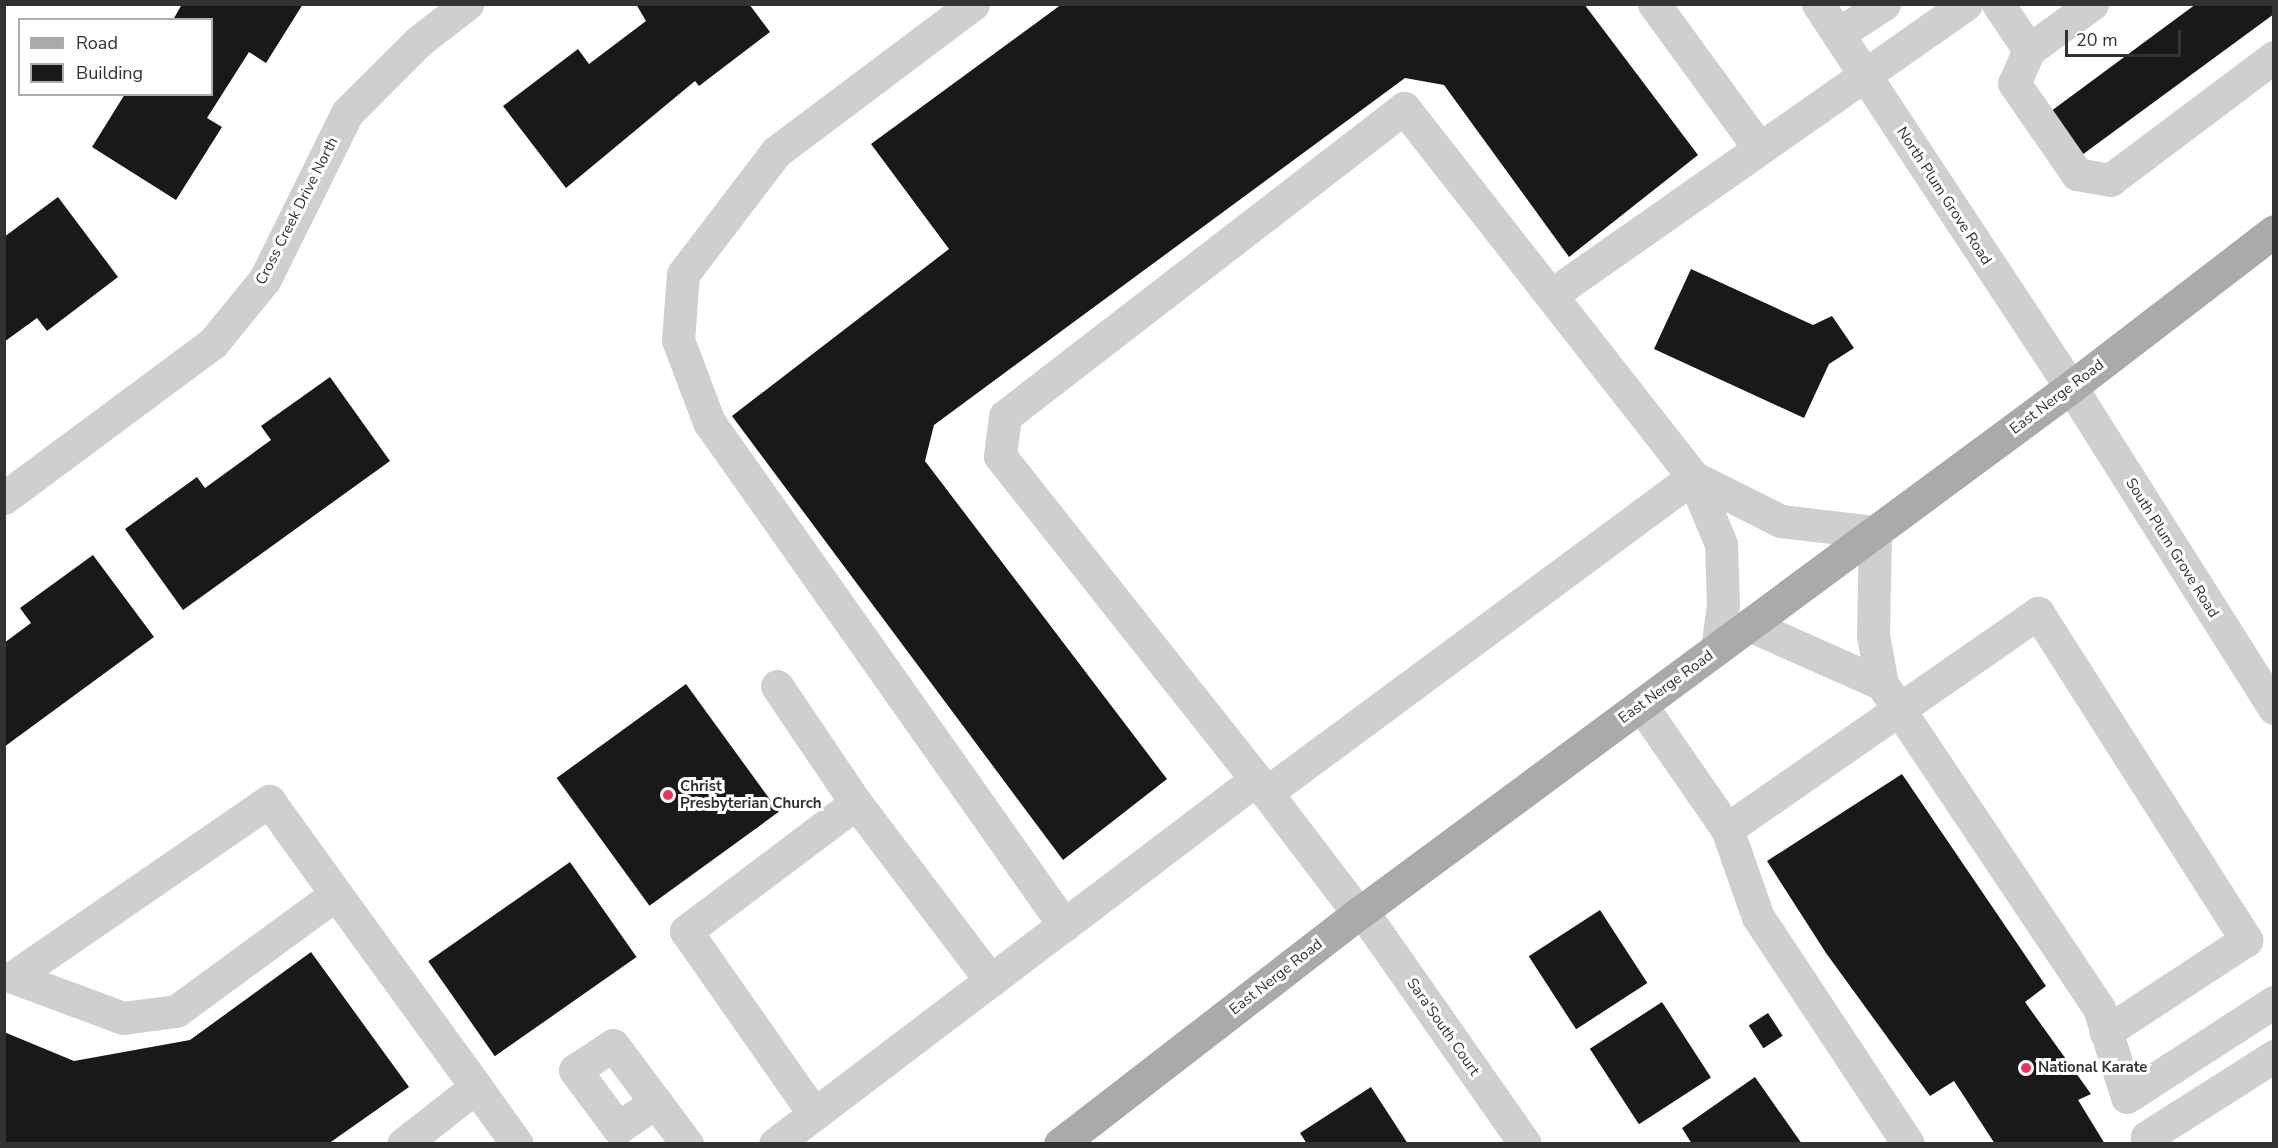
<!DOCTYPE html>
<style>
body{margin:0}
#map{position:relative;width:2278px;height:1148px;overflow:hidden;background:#fff;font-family:"Nunito Sans",sans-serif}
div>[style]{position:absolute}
.building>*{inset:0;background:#191919;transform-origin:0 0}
.minor>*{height:33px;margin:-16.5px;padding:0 16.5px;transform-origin:16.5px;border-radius:16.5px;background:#cfcfcf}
.major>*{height:33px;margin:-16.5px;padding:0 16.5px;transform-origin:16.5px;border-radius:16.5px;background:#aaa}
.dots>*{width:16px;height:16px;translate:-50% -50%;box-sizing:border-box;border:3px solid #fff;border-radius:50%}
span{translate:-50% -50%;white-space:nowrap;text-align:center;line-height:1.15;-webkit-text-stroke:6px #fff;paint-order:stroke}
.street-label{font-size:15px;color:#323232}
.poi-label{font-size:15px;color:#323232;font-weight:700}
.left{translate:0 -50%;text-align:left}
.frame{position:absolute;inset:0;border:6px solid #323232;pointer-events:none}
.legend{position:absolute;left:18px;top:18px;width:195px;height:78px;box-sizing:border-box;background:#fff;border:2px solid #adadad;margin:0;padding:8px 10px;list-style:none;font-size:18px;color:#323232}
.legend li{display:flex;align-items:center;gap:12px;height:30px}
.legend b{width:30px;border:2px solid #adadad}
.scale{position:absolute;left:2065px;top:30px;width:116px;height:27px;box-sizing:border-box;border:3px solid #323232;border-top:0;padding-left:8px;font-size:18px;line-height:21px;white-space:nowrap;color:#323232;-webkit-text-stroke:4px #fff;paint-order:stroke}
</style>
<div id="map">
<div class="building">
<i style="clip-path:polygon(182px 4px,303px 4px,266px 63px,249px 52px,207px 118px,222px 127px,176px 200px,92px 147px,125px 94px,212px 94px,212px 20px,173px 20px)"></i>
<i style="clip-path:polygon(636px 4px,749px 4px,770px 32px,699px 86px,695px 81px,566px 188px,503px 106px,578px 49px,589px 64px,646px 21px)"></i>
<i style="clip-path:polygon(1062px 4px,1584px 4px,1698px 155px,1569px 257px,1444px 85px,1405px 78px,934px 425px,925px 461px,1167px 779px,1063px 860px,732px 416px,949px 249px,871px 144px)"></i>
<i style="clip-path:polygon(2196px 4px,2274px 4px,2274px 14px,2071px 163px,2039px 120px)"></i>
<i style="clip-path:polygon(58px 197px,118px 277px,47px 331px,37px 318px,4px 342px,4px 237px)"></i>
<i style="clip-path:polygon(1691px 269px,1813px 325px,1832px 316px,1854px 348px,1829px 364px,1804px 418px,1654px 349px)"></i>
<i style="clip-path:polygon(330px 377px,390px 461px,183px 610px,125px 529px,197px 477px,205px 488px,271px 440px,261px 426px)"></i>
<i style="clip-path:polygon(93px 555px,154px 637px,4px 747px,4px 643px,31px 623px,20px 608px)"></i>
<i style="left:686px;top:684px;width:158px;height:160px;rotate:54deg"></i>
<i style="clip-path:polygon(1902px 774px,2046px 986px,2025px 1002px,2091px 1094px,2078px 1100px,2105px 1144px,1995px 1144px,1954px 1081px,1930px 1096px,1826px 953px,1767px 861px)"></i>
<i style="left:570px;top:862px;width:116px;height:173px;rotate:55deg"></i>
<i style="left:1600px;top:910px;width:87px;height:85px;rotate:57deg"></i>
<i style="clip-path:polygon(311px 952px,409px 1087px,328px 1144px,4px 1144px,4px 1032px,74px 1061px,190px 1040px)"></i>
<i style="left:1662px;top:1002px;width:90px;height:86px;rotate:57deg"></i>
<i style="left:1768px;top:1013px;width:27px;height:23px;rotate:57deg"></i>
<i style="clip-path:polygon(1755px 1077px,1802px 1144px,1692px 1144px,1682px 1128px)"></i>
<i style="clip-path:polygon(1371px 1087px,1408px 1144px,1307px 1144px,1300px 1133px)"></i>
</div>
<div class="minor">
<i style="left:973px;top:4px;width:246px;rotate:143.1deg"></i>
<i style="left:776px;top:152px;width:153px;rotate:127.3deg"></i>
<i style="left:683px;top:274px;width:66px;rotate:94.3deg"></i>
<i style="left:678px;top:340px;width:88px;rotate:69.3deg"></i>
<i style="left:709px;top:422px;width:616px;rotate:54.79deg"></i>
<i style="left:1064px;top:925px;width:241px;rotate:-37.2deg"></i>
<i style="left:1256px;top:779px;width:170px;rotate:52.7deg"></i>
<i style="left:1654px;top:4px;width:178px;rotate:53.9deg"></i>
<i style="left:1818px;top:4px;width:459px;rotate:56.6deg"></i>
<i style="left:2071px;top:387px;width:380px;rotate:57.7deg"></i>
<i style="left:1998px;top:4px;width:55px;rotate:56deg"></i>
<i style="left:2029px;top:50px;width:78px;rotate:-36.1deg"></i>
<i style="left:1838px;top:34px;width:55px;rotate:-33.1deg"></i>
<i style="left:2029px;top:50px;width:36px;rotate:114deg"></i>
<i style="left:2014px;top:83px;width:111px;rotate:55.3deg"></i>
<i style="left:2077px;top:174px;width:34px;rotate:10deg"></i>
<i style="left:2110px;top:180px;width:205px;rotate:-36.9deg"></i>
<i style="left:1551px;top:295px;width:507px;rotate:-35.04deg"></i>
<i style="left:1693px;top:477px;width:98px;rotate:26.6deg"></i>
<i style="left:1781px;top:521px;width:95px;rotate:6.7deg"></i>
<i style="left:1875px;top:532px;width:103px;rotate:91.1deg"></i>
<i style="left:1873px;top:635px;width:50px;rotate:79.6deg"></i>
<i style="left:1882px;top:684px;width:390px;rotate:56.2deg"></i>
<i style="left:2099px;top:1008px;width:93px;rotate:72.5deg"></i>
<i style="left:2127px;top:1097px;width:175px;rotate:-32.9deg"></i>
<i style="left:4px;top:498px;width:260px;rotate:-36.6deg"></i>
<i style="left:213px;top:343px;width:82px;rotate:-50.9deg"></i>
<i style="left:265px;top:279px;width:185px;rotate:-63.7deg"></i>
<i style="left:347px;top:113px;width:102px;rotate:-45deg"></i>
<i style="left:419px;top:41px;width:61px;rotate:-37.6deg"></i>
<i style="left:1749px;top:625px;width:145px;rotate:23.9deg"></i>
<i style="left:777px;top:686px;width:141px;rotate:56deg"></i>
<i style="left:856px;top:803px;width:213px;rotate:143deg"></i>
<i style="left:686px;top:931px;width:223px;rotate:55deg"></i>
<i style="left:1641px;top:705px;width:151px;rotate:55.3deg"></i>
<i style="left:1727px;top:829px;width:379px;rotate:-34.8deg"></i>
<i style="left:2038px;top:613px;width:388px;rotate:57.5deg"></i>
<i style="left:2246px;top:940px;width:168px;rotate:146.7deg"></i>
<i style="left:1256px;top:779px;width:412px;rotate:-128.4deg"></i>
<i style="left:1000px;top:456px;width:40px;rotate:-82.9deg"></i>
<i style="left:1005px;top:416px;width:504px;rotate:-37.67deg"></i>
<i style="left:1404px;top:108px;width:469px;rotate:51.9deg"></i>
<i style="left:1693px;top:477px;width:73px;rotate:67.3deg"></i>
<i style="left:1721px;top:544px;width:60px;rotate:88.1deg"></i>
<i style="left:1723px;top:604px;width:45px;rotate:97.6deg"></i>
<i style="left:1266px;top:793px;width:531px;rotate:-36.5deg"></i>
<i style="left:856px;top:803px;width:223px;rotate:52.8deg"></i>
<i style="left:1727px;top:829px;width:93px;rotate:70.6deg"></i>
<i style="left:1758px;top:917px;width:272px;rotate:56.5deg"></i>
<i style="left:336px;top:894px;width:198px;rotate:143.8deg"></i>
<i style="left:176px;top:1011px;width:53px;rotate:172.5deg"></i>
<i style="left:123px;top:1018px;width:117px;rotate:-159.6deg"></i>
<i style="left:13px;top:977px;width:311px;rotate:-34.5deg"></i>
<i style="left:269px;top:801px;width:115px;rotate:54.2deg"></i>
<i style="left:336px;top:894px;width:238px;rotate:54deg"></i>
<i style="left:476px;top:1087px;width:70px;rotate:54.3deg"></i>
<i style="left:1362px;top:911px;width:284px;rotate:55deg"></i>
<i style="left:656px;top:1102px;width:46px;rotate:145.6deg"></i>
<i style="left:618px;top:1128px;width:72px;rotate:-126.6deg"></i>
<i style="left:575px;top:1070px;width:45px;rotate:-33.3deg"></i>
<i style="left:613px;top:1045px;width:124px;rotate:53.2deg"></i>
<i style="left:403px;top:1144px;width:93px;rotate:-38deg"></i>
<i style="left:775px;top:1144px;width:363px;rotate:-37.2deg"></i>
<i style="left:2147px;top:1144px;width:7px;rotate:-90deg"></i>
<i style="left:2147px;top:1137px;width:151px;rotate:-32.5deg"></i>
</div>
<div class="major">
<i style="left:1060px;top:1144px;width:381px;rotate:-37.7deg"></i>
<i style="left:1362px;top:911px;width:882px;rotate:-36.47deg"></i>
<i style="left:2071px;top:387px;width:256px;rotate:-37.5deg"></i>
</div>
<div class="dots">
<i style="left:668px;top:795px;background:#ec315d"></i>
<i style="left:2026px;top:1068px;background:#ec315d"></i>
</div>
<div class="street-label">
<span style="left:1944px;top:196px;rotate:57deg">North Plum Grove Road</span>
<span style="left:297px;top:211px;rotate:-63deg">Cross Creek Drive North</span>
<span style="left:2057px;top:397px;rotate:-37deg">East Nerge Road</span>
<span style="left:2172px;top:548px;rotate:58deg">South Plum Grove Road</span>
<span style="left:1666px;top:687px;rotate:-36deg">East Nerge Road</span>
<span style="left:1276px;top:977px;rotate:-38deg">East Nerge Road</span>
<span style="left:1443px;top:1027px;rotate:55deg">Sara'South Court</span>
</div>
<div class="poi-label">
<span class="left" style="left:680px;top:795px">Christ<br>Presbyterian Church</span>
<span class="left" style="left:2038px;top:1068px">National Karate</span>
</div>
<div class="frame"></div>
<ul class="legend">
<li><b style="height:8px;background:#aaa"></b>Road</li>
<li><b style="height:16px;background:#191919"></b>Building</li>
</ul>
<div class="scale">20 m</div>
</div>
